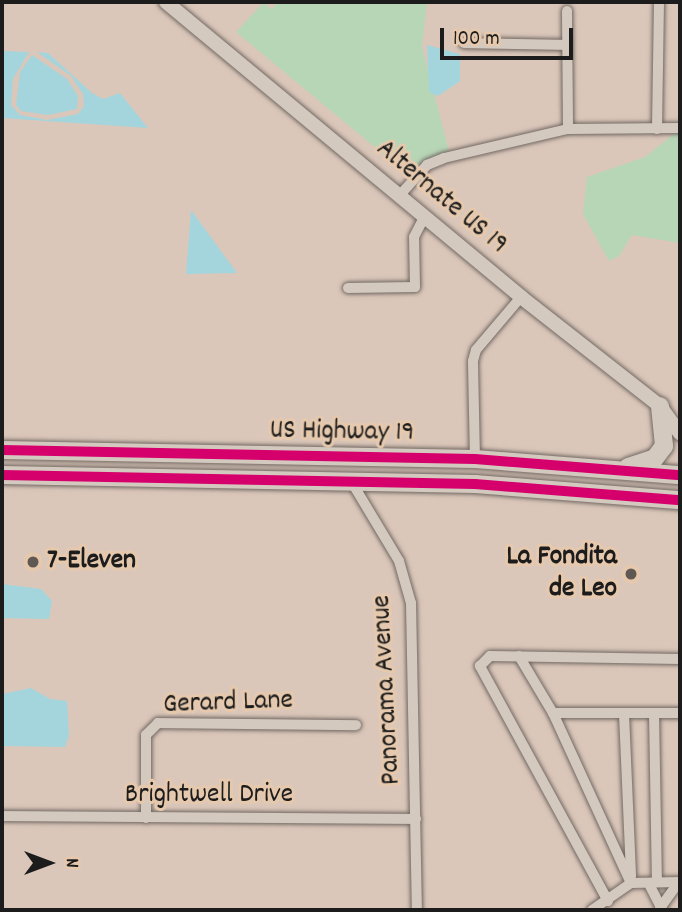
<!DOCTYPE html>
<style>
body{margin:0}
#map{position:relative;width:682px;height:912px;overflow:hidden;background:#dbc7ba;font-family:Dekko,sans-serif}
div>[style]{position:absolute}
.green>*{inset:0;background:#b7d6b6}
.water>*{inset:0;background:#a4d5dc}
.roads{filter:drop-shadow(0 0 2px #726963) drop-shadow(0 0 2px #726963)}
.street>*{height:10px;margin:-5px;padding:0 5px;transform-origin:5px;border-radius:5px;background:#d4c9bf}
.secondary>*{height:14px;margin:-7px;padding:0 7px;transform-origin:7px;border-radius:7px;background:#d4c9bf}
.highway>*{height:18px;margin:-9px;padding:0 9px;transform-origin:9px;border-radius:9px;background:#d4c9bf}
.cycleway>*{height:10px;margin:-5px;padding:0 5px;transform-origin:5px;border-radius:5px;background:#d6006c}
.dots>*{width:19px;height:19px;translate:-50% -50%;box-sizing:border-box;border:4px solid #e6c9ad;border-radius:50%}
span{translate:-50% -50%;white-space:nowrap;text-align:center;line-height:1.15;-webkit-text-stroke:6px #e6c9ad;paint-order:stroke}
.street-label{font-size:28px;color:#1c1c1c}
.poi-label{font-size:28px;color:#1c1c1c;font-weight:700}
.right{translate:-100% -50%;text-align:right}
.left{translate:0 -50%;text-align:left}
.frame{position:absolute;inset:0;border:4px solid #1c1c1c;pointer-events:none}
.north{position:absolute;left:14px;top:828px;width:70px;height:70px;-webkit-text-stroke:5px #e6c9ad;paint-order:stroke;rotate:90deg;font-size:19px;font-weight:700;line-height:28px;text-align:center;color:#1c1c1c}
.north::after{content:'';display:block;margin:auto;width:24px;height:32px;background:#1c1c1c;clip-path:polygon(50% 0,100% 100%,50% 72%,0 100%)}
.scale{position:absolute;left:440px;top:28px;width:133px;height:32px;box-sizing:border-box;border:4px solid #1c1c1c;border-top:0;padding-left:9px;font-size:21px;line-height:24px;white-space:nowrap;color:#1c1c1c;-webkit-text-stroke:5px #e6c9ad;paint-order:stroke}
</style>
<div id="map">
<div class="green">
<i style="clip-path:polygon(278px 2px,427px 2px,422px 47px,449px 151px,406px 173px,236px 32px,263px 3px,272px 9px)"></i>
<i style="clip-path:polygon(680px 129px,680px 243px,632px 235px,619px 256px,609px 261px,583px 214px,587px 177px,645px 157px)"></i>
</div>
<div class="water">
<i style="clip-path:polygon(427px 45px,460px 54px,460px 81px,438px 96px,429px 92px)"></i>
<i style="clip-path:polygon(2px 51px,29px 52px,13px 79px,11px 105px,20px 115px,47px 120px,78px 114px,84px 106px,83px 94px,71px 76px,37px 52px,48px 53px,92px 93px,103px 99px,120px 93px,148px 128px,2px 118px)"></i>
<i style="clip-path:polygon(32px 55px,67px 79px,78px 96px,77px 109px,48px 115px,21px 111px,16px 105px,20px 72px)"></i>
<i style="clip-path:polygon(191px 210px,237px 273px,186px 274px)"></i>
<i style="clip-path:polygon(2px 584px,41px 589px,52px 601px,49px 619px,2px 618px)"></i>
<i style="clip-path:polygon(31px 688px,50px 699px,67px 701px,69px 735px,65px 747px,2px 746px,2px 694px)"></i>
</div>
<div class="roads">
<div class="street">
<i style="left:567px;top:11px;width:118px;rotate:89.5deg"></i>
<i style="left:464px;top:43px;width:103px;rotate:1.1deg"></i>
<i style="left:657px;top:129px;width:126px;rotate:-89.1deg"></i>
<i style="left:399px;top:196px;width:42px;rotate:-47.9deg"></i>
<i style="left:427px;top:165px;width:18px;rotate:-22deg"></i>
<i style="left:444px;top:158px;width:127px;rotate:-13.2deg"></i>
<i style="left:568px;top:129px;width:112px;rotate:-0.5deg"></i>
<i style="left:348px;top:288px;width:67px;rotate:-0.9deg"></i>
<i style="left:415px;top:287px;width:50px;rotate:-91.1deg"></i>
<i style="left:414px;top:237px;width:22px;rotate:-63deg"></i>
<i style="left:475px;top:459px;width:98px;rotate:-91.2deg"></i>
<i style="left:473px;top:361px;width:11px;rotate:-75deg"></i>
<i style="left:476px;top:350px;width:70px;rotate:-49.7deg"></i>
<i style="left:351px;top:481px;width:93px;rotate:59deg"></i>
<i style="left:399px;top:561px;width:44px;rotate:74.1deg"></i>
<i style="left:411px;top:603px;width:307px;rotate:88.9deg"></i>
<i style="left:519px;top:656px;width:66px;rotate:59.2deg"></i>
<i style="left:553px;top:713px;width:187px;rotate:65.4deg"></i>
<i style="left:553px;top:713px;width:127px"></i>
<i style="left:654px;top:713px;width:169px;rotate:89deg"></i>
<i style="left:624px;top:714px;width:162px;rotate:87.5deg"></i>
<i style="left:2px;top:816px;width:414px;rotate:0.4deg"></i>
<i style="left:146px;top:818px;width:83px;rotate:-90deg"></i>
<i style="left:146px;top:735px;width:17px;rotate:-45deg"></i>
<i style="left:158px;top:723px;width:198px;rotate:0.6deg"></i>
<i style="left:649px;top:884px;width:29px;rotate:63deg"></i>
<i style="left:608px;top:901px;width:268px;rotate:-118.6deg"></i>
<i style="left:480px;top:666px;width:14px;rotate:-45deg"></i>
<i style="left:490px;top:656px;width:190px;rotate:0.9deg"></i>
<i style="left:660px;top:908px;width:32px;rotate:-54deg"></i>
<i style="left:592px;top:910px;width:47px;rotate:-34.7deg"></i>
<i style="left:631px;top:883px;width:49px;rotate:-1.2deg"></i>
</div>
<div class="secondary">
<i style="left:166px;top:2px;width:462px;rotate:39.7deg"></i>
<i style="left:521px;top:297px;width:177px;rotate:38.1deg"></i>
<i style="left:660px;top:406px;width:34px;rotate:54deg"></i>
</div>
<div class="highway">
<i style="left:2px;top:450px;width:473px;rotate:1.1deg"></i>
<i style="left:475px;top:459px;width:206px;rotate:4.5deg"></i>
<i style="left:628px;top:467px;width:28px;rotate:-18deg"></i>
<i style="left:655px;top:458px;width:15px;rotate:-53deg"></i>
<i style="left:664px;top:446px;width:40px;rotate:-95.7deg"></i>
<i style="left:2px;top:475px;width:473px;rotate:1.1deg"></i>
<i style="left:475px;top:484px;width:206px;rotate:4.5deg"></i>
</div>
</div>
<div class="cycleway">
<i style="left:2px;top:450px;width:473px;rotate:1.1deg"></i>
<i style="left:475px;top:459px;width:206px;rotate:4.5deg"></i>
<i style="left:2px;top:475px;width:473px;rotate:1.1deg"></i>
<i style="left:475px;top:484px;width:206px;rotate:4.5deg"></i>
</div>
<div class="dots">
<i style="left:33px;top:562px;background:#5f5853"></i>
<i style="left:631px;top:574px;background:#5f5853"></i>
</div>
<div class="street-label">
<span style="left:441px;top:198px;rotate:40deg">Alternate US 19</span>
<span style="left:342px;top:433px;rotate:1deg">US Highway 19</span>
<span style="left:388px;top:690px;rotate:-93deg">Panorama Avenue</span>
<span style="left:228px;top:704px;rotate:-2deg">Gerard Lane</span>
<span style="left:209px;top:796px">Brightwell Drive</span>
</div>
<div class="poi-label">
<span class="right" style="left:617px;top:574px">La Fondita<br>de Leo</span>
<span class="left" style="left:47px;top:562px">7-Eleven</span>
</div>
<div class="frame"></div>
<div class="north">N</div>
<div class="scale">100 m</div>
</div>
